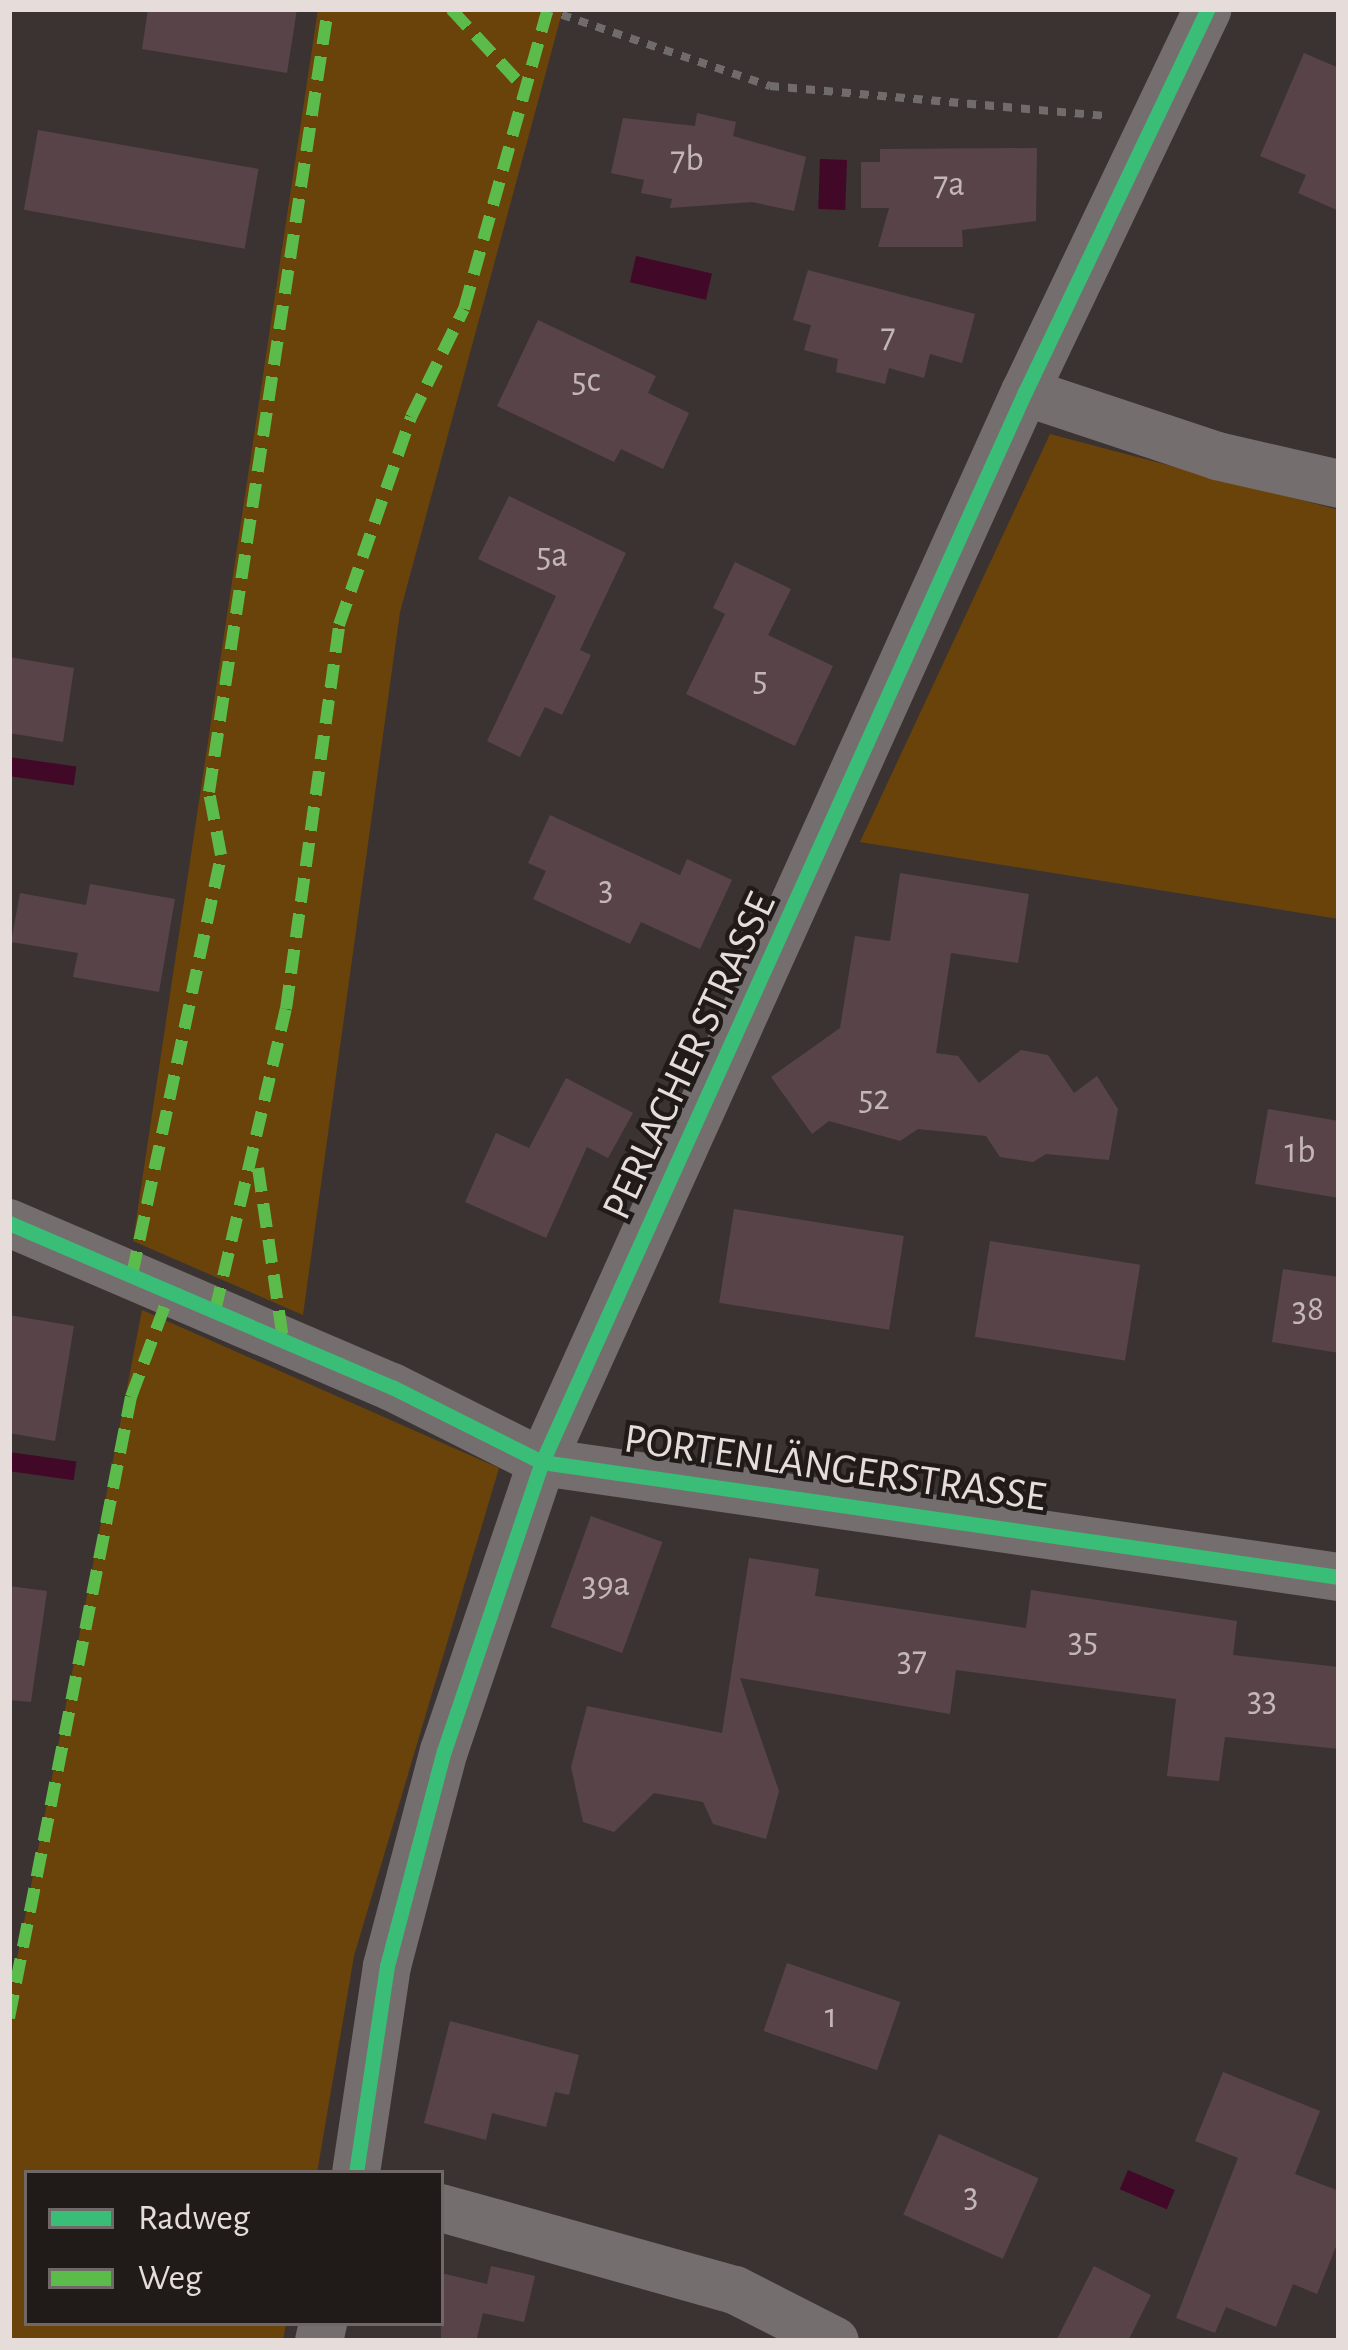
<!DOCTYPE html>
<meta charset="utf-8">
<style>
body{margin:0}
#map{position:relative;width:1348px;height:2350px;overflow:hidden;background:#3a3332;font-family:"Alegreya Sans",sans-serif}
div>[style]{position:absolute}
.green>*{inset:0;background:#6a430b}
.water>*{inset:0;background:#410927;transform-origin:0 0}
.building>*{inset:0;background:#584448;transform-origin:0 0}
.path>*{height:8px;margin-top:-4px;transform-origin:0;background:repeating-linear-gradient(90deg,#716c6c 0 9px,transparent 0 18px)}
.street>*{height:48px;margin:-24px;padding:0 24px;transform-origin:24px;border-radius:24px;background:#756e6e}
.quiet>*{height:12px;margin-top:-6px;transform-origin:0;background:repeating-linear-gradient(90deg,#5cbc4b 0 24px,transparent 0 36px)}
.cycleway>*{height:15px;margin:-7.5px;padding:0 7.5px;transform-origin:7.5px;border-radius:7.5px;background:#3abd76}
span{translate:-50% -50%;white-space:nowrap;text-align:center;line-height:1.15;-webkit-text-stroke:9px #201a19;paint-order:stroke}
.number-label{font-size:36px;color:#c2b7b6}
.number-label span{-webkit-text-stroke-width:0}
.street-label{font-size:42px;color:#e6dddb}
.frame{position:absolute;inset:0;border:12px solid #e6dddb;pointer-events:none}
.legend{position:absolute;left:24px;top:2170px;width:420px;height:156px;box-sizing:border-box;background:#201a19;border:3px solid #6f6867;margin:0;padding:15px 21px;list-style:none;font-size:36px;color:#e6dddb}
.legend li{display:flex;align-items:center;gap:24px;height:60px}
.legend b{width:60px;border:3px solid #6f6867}
</style>
<div id="map">
<div class="green">
<i style="clip-path:polygon(318px 9px,563px 9px,400px 612px,303px 1315px,133px 1241px)"></i>
<i style="clip-path:polygon(1050px 434px,1339px 510px,1339px 919px,860px 842px)"></i>
<i style="clip-path:polygon(142px 1310px,499px 1468px,354px 1956px,317px 2173px,27px 2173px,27px 2323px,286px 2323px,283px 2341px,9px 2341px,9px 2000px)"></i>
</div>
<div class="water">
<i style="left:820px;top:159px;width:27px;height:50px;rotate:2deg"></i>
<i style="left:636px;top:256px;width:78px;height:27px;rotate:13deg"></i>
<i style="left:9px;top:757px;width:68px;height:19px;rotate:8deg"></i>
<i style="left:9px;top:1452px;width:68px;height:19px;rotate:8deg"></i>
<i style="left:1128px;top:2170px;width:51px;height:21px;rotate:23deg"></i>
</div>
<div class="building">
<i style="clip-path:polygon(148px 9px,297px 9px,287px 73px,142px 49px)"></i>
<i style="clip-path:polygon(1304px 53px,1339px 68px,1339px 211px,1298px 193px,1306px 175px,1260px 156px)"></i>
<i style="clip-path:polygon(697px 113px,736px 122px,733px 136px,806px 157px,794px 211px,752px 202px,670px 208px,672px 199px,641px 193px,644px 180px,611px 173px,623px 118px,695px 126px)"></i>
<i style="left:38px;top:130px;width:224px;height:81px;rotate:10deg"></i>
<i style="clip-path:polygon(1037px 148px,1036px 221px,962px 230px,963px 247px,878px 247px,889px 208px,861px 208px,861px 162px,880px 162px,880px 149px)"></i>
<i style="clip-path:polygon(808px 270px,975px 314px,962px 363px,930px 354px,924px 378px,889px 368px,885px 384px,836px 372px,838px 359px,804px 350px,811px 325px,793px 320px)"></i>
<i style="clip-path:polygon(538px 320px,656px 376px,648px 393px,689px 413px,663px 469px,621px 449px,614px 462px,497px 406px)"></i>
<i style="clip-path:polygon(509px 496px,626px 553px,580px 650px,591px 655px,562px 715px,545px 707px,520px 757px,487px 741px,556px 596px,478px 559px)"></i>
<i style="clip-path:polygon(735px 562px,791px 589px,768px 635px,833px 666px,795px 746px,686px 694px,725px 614px,713px 608px)"></i>
<i style="clip-path:polygon(9px 657px,74px 668px,63px 742px,9px 733px)"></i>
<i style="clip-path:polygon(550px 815px,680px 875px,687px 859px,732px 880px,700px 949px,641px 922px,630px 944px,533px 899px,546px 871px,528px 863px)"></i>
<i style="clip-path:polygon(900px 873px,1029px 894px,1018px 963px,951px 953px,936px 1053px,958px 1056px,979px 1083px,1021px 1050px,1048px 1055px,1074px 1093px,1097px 1076px,1118px 1109px,1109px 1160px,1046px 1154px,1033px 1162px,1000px 1157px,986px 1136px,918px 1129px,900px 1141px,829px 1121px,812px 1134px,771px 1077px,840px 1028px,855px 936px,890px 941px)"></i>
<i style="clip-path:polygon(90px 884px,175px 899px,159px 992px,73px 977px,78px 953px,11px 942px,20px 893px,86px 905px)"></i>
<i style="clip-path:polygon(566px 1078px,633px 1113px,608px 1158px,587px 1147px,546px 1238px,465px 1202px,496px 1133px,529px 1148px)"></i>
<i style="clip-path:polygon(1268px 1109px,1339px 1121px,1339px 1198px,1255px 1184px)"></i>
<i style="left:734px;top:1209px;width:172px;height:95px;rotate:9deg"></i>
<i style="left:990px;top:1241px;width:152px;height:97px;rotate:9deg"></i>
<i style="clip-path:polygon(1283px 1269px,1339px 1277px,1339px 1353px,1272px 1342px)"></i>
<i style="clip-path:polygon(9px 1315px,74px 1326px,55px 1441px,9px 1433px)"></i>
<i style="left:591px;top:1516px;width:76px;height:118px;rotate:20deg"></i>
<i style="clip-path:polygon(749px 1558px,819px 1569px,815px 1596px,1026px 1628px,1031px 1590px,1237px 1621px,1233px 1655px,1339px 1667px,1339px 1749px,1225px 1737px,1219px 1781px,1167px 1776px,1176px 1699px,956px 1670px,950px 1714px,740px 1678px,779px 1791px,766px 1839px,713px 1824px,703px 1802px,654px 1793px,614px 1832px,583px 1822px,571px 1767px,587px 1706px,722px 1733px)"></i>
<i style="clip-path:polygon(9px 1586px,47px 1591px,31px 1702px,9px 1700px)"></i>
<i style="left:787px;top:1963px;width:120px;height:72px;rotate:19deg"></i>
<i style="clip-path:polygon(450px 2021px,579px 2055px,569px 2095px,555px 2092px,546px 2127px,492px 2113px,486px 2140px,424px 2123px)"></i>
<i style="clip-path:polygon(1223px 2072px,1320px 2111px,1295px 2174px,1339px 2191px,1339px 2239px,1317px 2294px,1293px 2284px,1276px 2327px,1226px 2307px,1215px 2333px,1176px 2318px,1238px 2158px,1195px 2141px)"></i>
<i style="left:939px;top:2134px;width:109px;height:88px;rotate:24deg"></i>
<i style="clip-path:polygon(491px 2266px,535px 2276px,524px 2322px,483px 2313px,476px 2341px,441px 2341px,441px 2273px,487px 2284px)"></i>
<i style="clip-path:polygon(1094px 2266px,1151px 2295px,1128px 2341px,1056px 2341px)"></i>
</div>
<div class="path">
<i style="left:545px;top:9px;width:238px;rotate:18.9deg"></i>
<i style="left:770px;top:86px;width:339px;rotate:5.1deg"></i>
</div>
<div class="street">
<i style="left:1025px;top:392px;width:202px;rotate:18.4deg"></i>
<i style="left:1217px;top:456px;width:125px;rotate:12.9deg"></i>
<i style="left:9px;top:1223px;width:417px;rotate:23.2deg"></i>
<i style="left:392px;top:1387px;width:168px;rotate:26.6deg"></i>
<i style="left:542px;top:1462px;width:805px;rotate:8.21deg"></i>
<i style="left:356px;top:2173px;width:209px;rotate:-81.5deg"></i>
<i style="left:387px;top:1966px;width:222px;rotate:-75.2deg"></i>
<i style="left:444px;top:1751px;width:305px;rotate:-71.3deg"></i>
<i style="left:542px;top:1462px;width:1174px;rotate:-65.71deg"></i>
<i style="left:1025px;top:392px;width:424px;rotate:-64.5deg"></i>
<i style="left:441px;top:2208px;width:305px;rotate:15.6deg"></i>
<i style="left:735px;top:2290px;width:112px;rotate:27deg"></i>
<i style="left:319px;top:2341px;width:18px;rotate:-77deg"></i>
</div>
<div class="quiet">
<i style="left:451px;top:9px;width:109px;rotate:47.2deg"></i>
<i style="left:258px;top:1168px;width:174px;rotate:81.7deg"></i>
<i style="left:132px;top:1275px;width:429px;rotate:-78deg"></i>
<i style="left:221px;top:855px;width:64px;rotate:-100.8deg"></i>
<i style="left:209px;top:792px;width:792px;rotate:-81.36deg"></i>
<i style="left:215px;top:1311px;width:310px;rotate:-76.8deg"></i>
<i style="left:286px;top:1009px;width:388px;rotate:-82.1deg"></i>
<i style="left:339px;top:625px;width:220px;rotate:-70.9deg"></i>
<i style="left:411px;top:417px;width:120px;rotate:-63.9deg"></i>
<i style="left:464px;top:309px;width:309px;rotate:-74.4deg"></i>
<i style="left:9px;top:2018px;width:633px;rotate:-78.89deg"></i>
<i style="left:131px;top:1397px;width:112px;rotate:-69.6deg"></i>
</div>
<div class="cycleway">
<i style="left:9px;top:1223px;width:417px;rotate:23.2deg"></i>
<i style="left:392px;top:1387px;width:168px;rotate:26.6deg"></i>
<i style="left:542px;top:1462px;width:805px;rotate:8.21deg"></i>
<i style="left:356px;top:2173px;width:209px;rotate:-81.5deg"></i>
<i style="left:387px;top:1966px;width:222px;rotate:-75.2deg"></i>
<i style="left:444px;top:1751px;width:305px;rotate:-71.3deg"></i>
<i style="left:542px;top:1462px;width:1174px;rotate:-65.71deg"></i>
<i style="left:1025px;top:392px;width:424px;rotate:-64.5deg"></i>
</div>
<div class="number-label">
<span style="left:687px;top:160px">7b</span>
<span style="left:949px;top:185px">7a</span>
<span style="left:888px;top:337px">7</span>
<span style="left:586px;top:381px">5c</span>
<span style="left:552px;top:556px">5a</span>
<span style="left:760px;top:680px">5</span>
<span style="left:606px;top:889px">3</span>
<span style="left:874px;top:1099px">52</span>
<span style="left:1300px;top:1152px">1b</span>
<span style="left:1308px;top:1310px">38</span>
<span style="left:606px;top:1585px">39a</span>
<span style="left:1083px;top:1641px">35</span>
<span style="left:912px;top:1660px">37</span>
<span style="left:1262px;top:1700px">33</span>
<span style="left:831px;top:2017px">1</span>
<span style="left:971px;top:2196px">3</span>
</div>
<div class="street-label">
<span style="left:689px;top:1056px;rotate:-65deg">PERLACHER STRASSE</span>
<span style="left:835px;top:1468px;rotate:8deg">PORTENLÄNGERSTRASSE</span>
</div>
<div class="frame"></div>
<ul class="legend">
<li><b style="height:15px;background:#3abd76"></b>Radweg</li>
<li><b style="height:15px;background:#5cbc4b"></b>Weg</li>
</ul>
</div>
